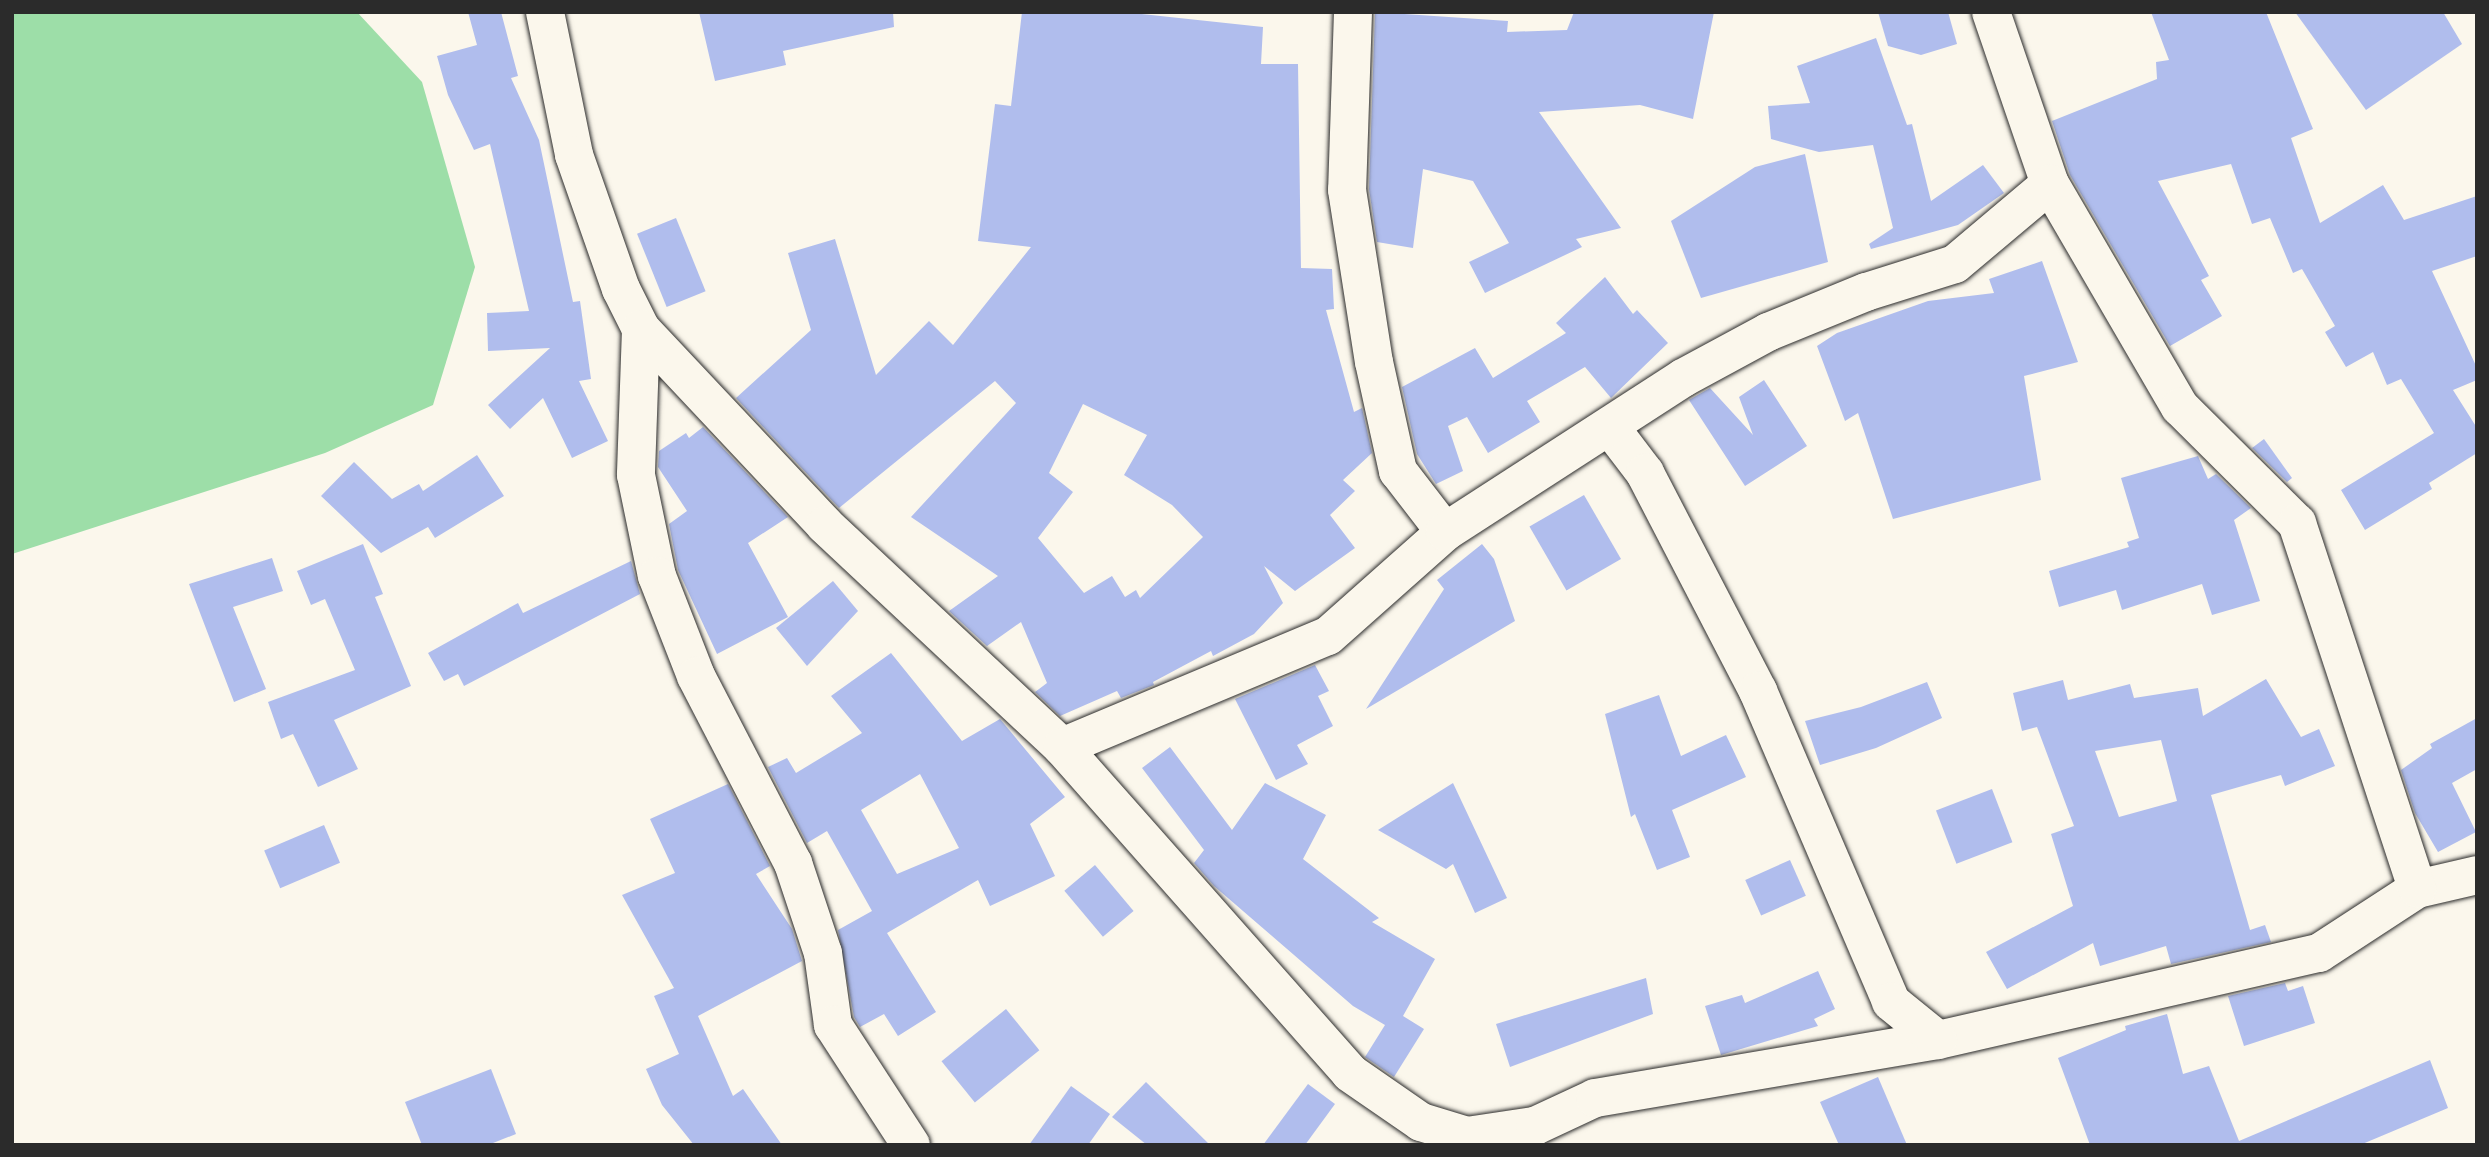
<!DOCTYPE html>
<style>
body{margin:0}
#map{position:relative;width:2489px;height:1157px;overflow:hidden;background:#fbf7ec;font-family:Dekko,sans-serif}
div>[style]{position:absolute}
.green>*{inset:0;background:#9ddea8}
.building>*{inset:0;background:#b0bded;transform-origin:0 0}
.roads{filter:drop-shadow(0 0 2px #2b2b2b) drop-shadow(0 0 2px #2b2b2b)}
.street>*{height:38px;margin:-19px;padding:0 19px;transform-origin:19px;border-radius:19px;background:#fbf7ec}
span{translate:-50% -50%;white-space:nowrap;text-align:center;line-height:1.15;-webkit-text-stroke:6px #fbf7ec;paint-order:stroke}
.frame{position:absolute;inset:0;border:14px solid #2b2b2b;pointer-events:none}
</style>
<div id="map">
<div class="green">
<i style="clip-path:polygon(12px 12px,357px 12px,422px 82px,475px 267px,433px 405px,325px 453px,12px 554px)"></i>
</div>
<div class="building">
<i style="clip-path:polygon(468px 12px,501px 12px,518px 76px,511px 78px,539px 140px,573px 302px,580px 301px,591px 379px,579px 381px,608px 441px,572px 458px,543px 398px,510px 429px,488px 405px,550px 348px,488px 351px,487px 313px,529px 311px,490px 144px,474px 150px,448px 95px,437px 56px,477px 45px)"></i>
<i style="clip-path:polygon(699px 12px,893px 12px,894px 27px,783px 51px,786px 65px,715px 81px)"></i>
<i style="clip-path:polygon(evenodd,1022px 12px,1123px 12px,1263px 27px,1261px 64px,1298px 64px,1301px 268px,1332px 269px,1334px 309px,1326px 310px,1354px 412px,1362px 408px,1372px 453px,1343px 480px,1355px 491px,1330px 515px,1355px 548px,1295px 591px,1264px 566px,1283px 603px,1254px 634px,1213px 656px,1211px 651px,1153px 682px,1154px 685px,1121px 698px,1117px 691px,1060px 716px,1035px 692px,1047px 683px,1021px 622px,987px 646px,949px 611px,998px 576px,911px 517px,1016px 403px,995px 381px,839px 508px,736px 398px,811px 330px,788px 253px,835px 239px,876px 375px,929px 321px,953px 345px,1031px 247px,978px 241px,995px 104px,1011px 106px,1022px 12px,1083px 404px,1147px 435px,1124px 475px,1172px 505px,1203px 537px,1140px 598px,1136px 590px,1125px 597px,1112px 576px,1084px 593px,1038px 538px,1073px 492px,1049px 473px,1083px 404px)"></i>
<i style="clip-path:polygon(1375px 12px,1508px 21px,1507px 32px,1567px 30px,1574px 12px,1714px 12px,1693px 119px,1640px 105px,1539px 112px,1621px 228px,1576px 239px,1582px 247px,1485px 293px,1469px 262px,1509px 243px,1473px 181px,1423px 169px,1413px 248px,1377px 242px,1369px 189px)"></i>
<i style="clip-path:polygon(1878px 12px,1948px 12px,1957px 44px,1921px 55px,1888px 46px)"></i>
<i style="clip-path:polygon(2151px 12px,2266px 12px,2313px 129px,2291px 138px,2320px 223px,2383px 185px,2404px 220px,2477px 196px,2477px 256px,2432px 271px,2477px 368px,2477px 380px,2453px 390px,2477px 428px,2477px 453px,2429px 483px,2432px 489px,2365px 530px,2341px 490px,2434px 433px,2401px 379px,2387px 385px,2373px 352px,2346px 367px,2325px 332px,2335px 326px,2302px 269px,2293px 273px,2270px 218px,2252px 224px,2231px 164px,2158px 181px,2209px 276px,2201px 280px,2222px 316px,2170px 346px,2070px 175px,2052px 121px,2157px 79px,2156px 62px,2169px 60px)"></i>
<i style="clip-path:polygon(2295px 12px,2443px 12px,2462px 44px,2366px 110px)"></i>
<i style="clip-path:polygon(1876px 38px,1907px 125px,1912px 124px,1931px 201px,1983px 165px,2004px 193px,1958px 225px,1871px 249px,1869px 244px,1893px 228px,1873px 145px,1819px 152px,1771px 139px,1768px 106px,1810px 103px,1797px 66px)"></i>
<i style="clip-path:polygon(1805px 154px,1828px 262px,1701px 298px,1671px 221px,1755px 167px)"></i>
<i style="left:676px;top:218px;width:79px;height:42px;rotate:68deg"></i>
<i style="clip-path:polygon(2042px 261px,2078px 362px,2024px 376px,2041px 480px,1893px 519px,1858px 413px,1845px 421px,1817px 346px,1837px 333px,1928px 301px,1994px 293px,1989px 279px)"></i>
<i style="clip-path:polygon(1605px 277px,1633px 314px,1637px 310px,1668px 343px,1611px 398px,1585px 367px,1527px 401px,1540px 422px,1488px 453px,1467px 417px,1448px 426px,1463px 471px,1436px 484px,1417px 454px,1402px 387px,1475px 348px,1493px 378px,1566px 333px,1556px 323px)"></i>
<i style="clip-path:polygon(1764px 380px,1807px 446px,1745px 486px,1689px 400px,1710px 388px,1753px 435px,1739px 397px)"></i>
<i style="clip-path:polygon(703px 427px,788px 517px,748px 543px,788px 617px,717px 654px,678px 570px,669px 524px,687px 511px,658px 467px,659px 451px,686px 433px,689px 438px)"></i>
<i style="clip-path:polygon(2264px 439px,2292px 478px,2287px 482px,2252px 448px)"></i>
<i style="clip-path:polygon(477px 455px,504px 496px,435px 538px,428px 527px,381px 553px,321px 496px,354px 462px,392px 499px,419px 484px,423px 491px)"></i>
<i style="clip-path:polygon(2198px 456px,2208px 479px,2216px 474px,2251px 508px,2234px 520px,2260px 601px,2212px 615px,2202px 584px,2122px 610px,2116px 590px,2059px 607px,2049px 571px,2129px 547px,2127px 542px,2139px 538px,2121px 478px)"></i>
<i style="left:1584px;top:495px;width:74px;height:63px;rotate:60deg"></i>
<i style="clip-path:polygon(363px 544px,383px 594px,375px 597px,411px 686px,334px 720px,358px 769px,318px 787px,293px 734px,281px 739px,268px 702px,355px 670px,325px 599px,311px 605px,297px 571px)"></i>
<i style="clip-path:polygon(1482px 544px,1494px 559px,1515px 621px,1366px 709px,1444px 589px,1437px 580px)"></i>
<i style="clip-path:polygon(272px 558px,283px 591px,233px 607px,266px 689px,234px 702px,189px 584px)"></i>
<i style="clip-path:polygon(631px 561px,640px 594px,464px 686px,458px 674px,444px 681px,428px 653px,518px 603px,523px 613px)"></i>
<i style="clip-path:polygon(833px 581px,858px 611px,807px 666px,776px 628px)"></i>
<i style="clip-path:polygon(evenodd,891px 653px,962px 741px,1000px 719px,1065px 797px,1030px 824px,1055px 876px,990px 906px,978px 880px,887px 933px,936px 1012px,898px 1036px,884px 1014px,860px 1027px,854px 1017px,838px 930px,872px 911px,827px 831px,807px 843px,768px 767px,787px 758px,796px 773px,862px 733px,831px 696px,891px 653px,920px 774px,959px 848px,897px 874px,861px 810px,920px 774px)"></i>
<i style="clip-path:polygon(1315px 665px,1329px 691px,1318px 696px,1333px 726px,1297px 745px,1308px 764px,1276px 780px,1235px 699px)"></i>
<i style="clip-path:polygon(evenodd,2266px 679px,2301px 737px,2319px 729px,2335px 766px,2285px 786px,2281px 775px,2211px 795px,2250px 930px,2265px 925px,2271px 942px,2171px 964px,2166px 946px,2100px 966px,2093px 943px,2007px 989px,1986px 952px,2073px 906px,2051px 834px,2074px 826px,2037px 727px,2022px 731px,2013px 693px,2063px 680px,2068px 700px,2130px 684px,2134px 698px,2198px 688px,2203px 716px,2266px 679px,2161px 740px,2177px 801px,2119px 817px,2095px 751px,2161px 740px)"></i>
<i style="clip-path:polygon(1927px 682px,1942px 718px,1876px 748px,1820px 765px,1805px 721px,1861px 707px)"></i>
<i style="clip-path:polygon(1659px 695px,1681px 756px,1726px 735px,1746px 777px,1672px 810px,1690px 857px,1657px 870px,1635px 814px,1631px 817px,1605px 714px)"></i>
<i style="clip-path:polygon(2477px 718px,2477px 769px,2452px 783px,2476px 832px,2438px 852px,2415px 813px,2401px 770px,2432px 748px,2430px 744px)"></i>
<i style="clip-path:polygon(1170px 747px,1232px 830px,1265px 783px,1326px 815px,1303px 859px,1379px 918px,1372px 922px,1435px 959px,1403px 1016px,1424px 1029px,1394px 1077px,1365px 1057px,1385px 1025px,1353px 1006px,1214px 886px,1194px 863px,1204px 850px,1142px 768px)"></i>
<i style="clip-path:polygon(1453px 783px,1507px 898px,1475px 913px,1453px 864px,1446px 869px,1378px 830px)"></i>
<i style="clip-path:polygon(728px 784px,770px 866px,756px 874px,792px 929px,802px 961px,698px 1016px,733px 1096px,743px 1089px,782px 1145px,694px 1145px,662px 1105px,646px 1069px,679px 1054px,654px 996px,674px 988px,622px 895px,675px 873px,650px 819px)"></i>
<i style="left:1992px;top:789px;width:57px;height:60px;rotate:69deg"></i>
<i style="left:324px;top:825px;width:41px;height:65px;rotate:67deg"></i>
<i style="left:1790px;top:860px;width:39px;height:49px;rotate:66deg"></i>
<i style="left:1095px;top:865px;width:60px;height:40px;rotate:50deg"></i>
<i style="clip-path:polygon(1818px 971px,1835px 1009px,1814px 1019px,1818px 1026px,1721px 1055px,1705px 1006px,1742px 995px,1745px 1003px)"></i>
<i style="clip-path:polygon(1646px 978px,1653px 1014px,1510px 1067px,1496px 1024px)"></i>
<i style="clip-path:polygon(2285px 983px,2288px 991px,2303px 986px,2315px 1023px,2244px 1046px,2228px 996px)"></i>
<i style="left:1006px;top:1009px;width:53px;height:83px;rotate:51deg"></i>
<i style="clip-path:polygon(2167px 1014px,2183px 1074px,2209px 1066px,2239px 1141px,2430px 1060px,2448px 1108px,2360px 1145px,2090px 1145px,2058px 1058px,2126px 1030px,2125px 1026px)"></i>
<i style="clip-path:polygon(491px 1069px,516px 1134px,488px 1145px,422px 1145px,405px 1102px)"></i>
<i style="clip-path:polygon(1878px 1077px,1907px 1145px,1839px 1145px,1820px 1102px)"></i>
<i style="clip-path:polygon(1146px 1082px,1210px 1145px,1147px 1145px,1112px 1117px)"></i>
<i style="clip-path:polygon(1308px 1084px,1335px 1104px,1305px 1145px,1263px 1145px)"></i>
<i style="clip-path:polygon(1071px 1086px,1110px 1114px,1088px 1145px,1029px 1145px)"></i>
</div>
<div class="roads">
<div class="street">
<i style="left:545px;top:12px;width:146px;rotate:78.5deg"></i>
<i style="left:574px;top:155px;width:142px;rotate:70.7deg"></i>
<i style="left:621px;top:289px;width:45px;rotate:63.4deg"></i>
<i style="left:641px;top:329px;width:269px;rotate:46.8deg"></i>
<i style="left:825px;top:525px;width:325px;rotate:43.1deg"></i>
<i style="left:1062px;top:747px;width:435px;rotate:48.5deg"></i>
<i style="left:1350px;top:1073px;width:86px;rotate:34.6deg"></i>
<i style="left:1421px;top:1122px;width:48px;rotate:16.9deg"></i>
<i style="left:1467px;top:1136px;width:69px;rotate:-8.4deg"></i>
<i style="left:1535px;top:1126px;width:66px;rotate:-25deg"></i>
<i style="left:1595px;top:1098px;width:348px;rotate:-9.6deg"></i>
<i style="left:1938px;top:1040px;width:391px;rotate:-12.9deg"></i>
<i style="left:2319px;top:953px;width:117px;rotate:-33.1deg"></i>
<i style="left:2417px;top:889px;width:62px;rotate:-13.1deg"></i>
<i style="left:1353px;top:12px;width:178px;rotate:91.9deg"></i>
<i style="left:1347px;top:190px;width:174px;rotate:81.1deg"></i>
<i style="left:1374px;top:362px;width:112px;rotate:77.6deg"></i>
<i style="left:1398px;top:471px;width:77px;rotate:52.4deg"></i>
<i style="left:1991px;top:12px;width:182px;rotate:71.1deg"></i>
<i style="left:2050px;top:184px;width:258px;rotate:59.8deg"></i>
<i style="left:2180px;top:407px;width:165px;rotate:44.8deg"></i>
<i style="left:2297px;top:523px;width:385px;rotate:71.8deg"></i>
<i style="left:641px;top:329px;width:146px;rotate:92deg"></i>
<i style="left:636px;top:475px;width:103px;rotate:78.3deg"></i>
<i style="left:657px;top:576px;width:107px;rotate:68.7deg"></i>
<i style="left:696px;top:676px;width:211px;rotate:62.6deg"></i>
<i style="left:793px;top:863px;width:95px;rotate:71.6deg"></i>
<i style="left:823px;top:953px;width:73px;rotate:82.1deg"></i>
<i style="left:833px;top:1025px;width:143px;rotate:57deg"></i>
<i style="left:1610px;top:427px;width:58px;rotate:52.7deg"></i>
<i style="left:1645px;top:473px;width:246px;rotate:62.6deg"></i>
<i style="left:1758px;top:691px;width:338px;rotate:66.8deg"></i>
<i style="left:1891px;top:1002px;width:60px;rotate:39deg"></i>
<i style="left:1062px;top:747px;width:288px;rotate:-22.7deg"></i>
<i style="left:1328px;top:636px;width:157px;rotate:-41.6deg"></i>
<i style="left:1445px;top:532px;width:283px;rotate:-32.9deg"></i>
<i style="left:1683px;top:378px;width:97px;rotate:-28.4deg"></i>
<i style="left:1768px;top:332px;width:106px;rotate:-22.2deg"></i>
<i style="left:1866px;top:292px;width:93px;rotate:-17.5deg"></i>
<i style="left:1955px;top:264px;width:124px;rotate:-40.1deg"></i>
</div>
</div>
<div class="frame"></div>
</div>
